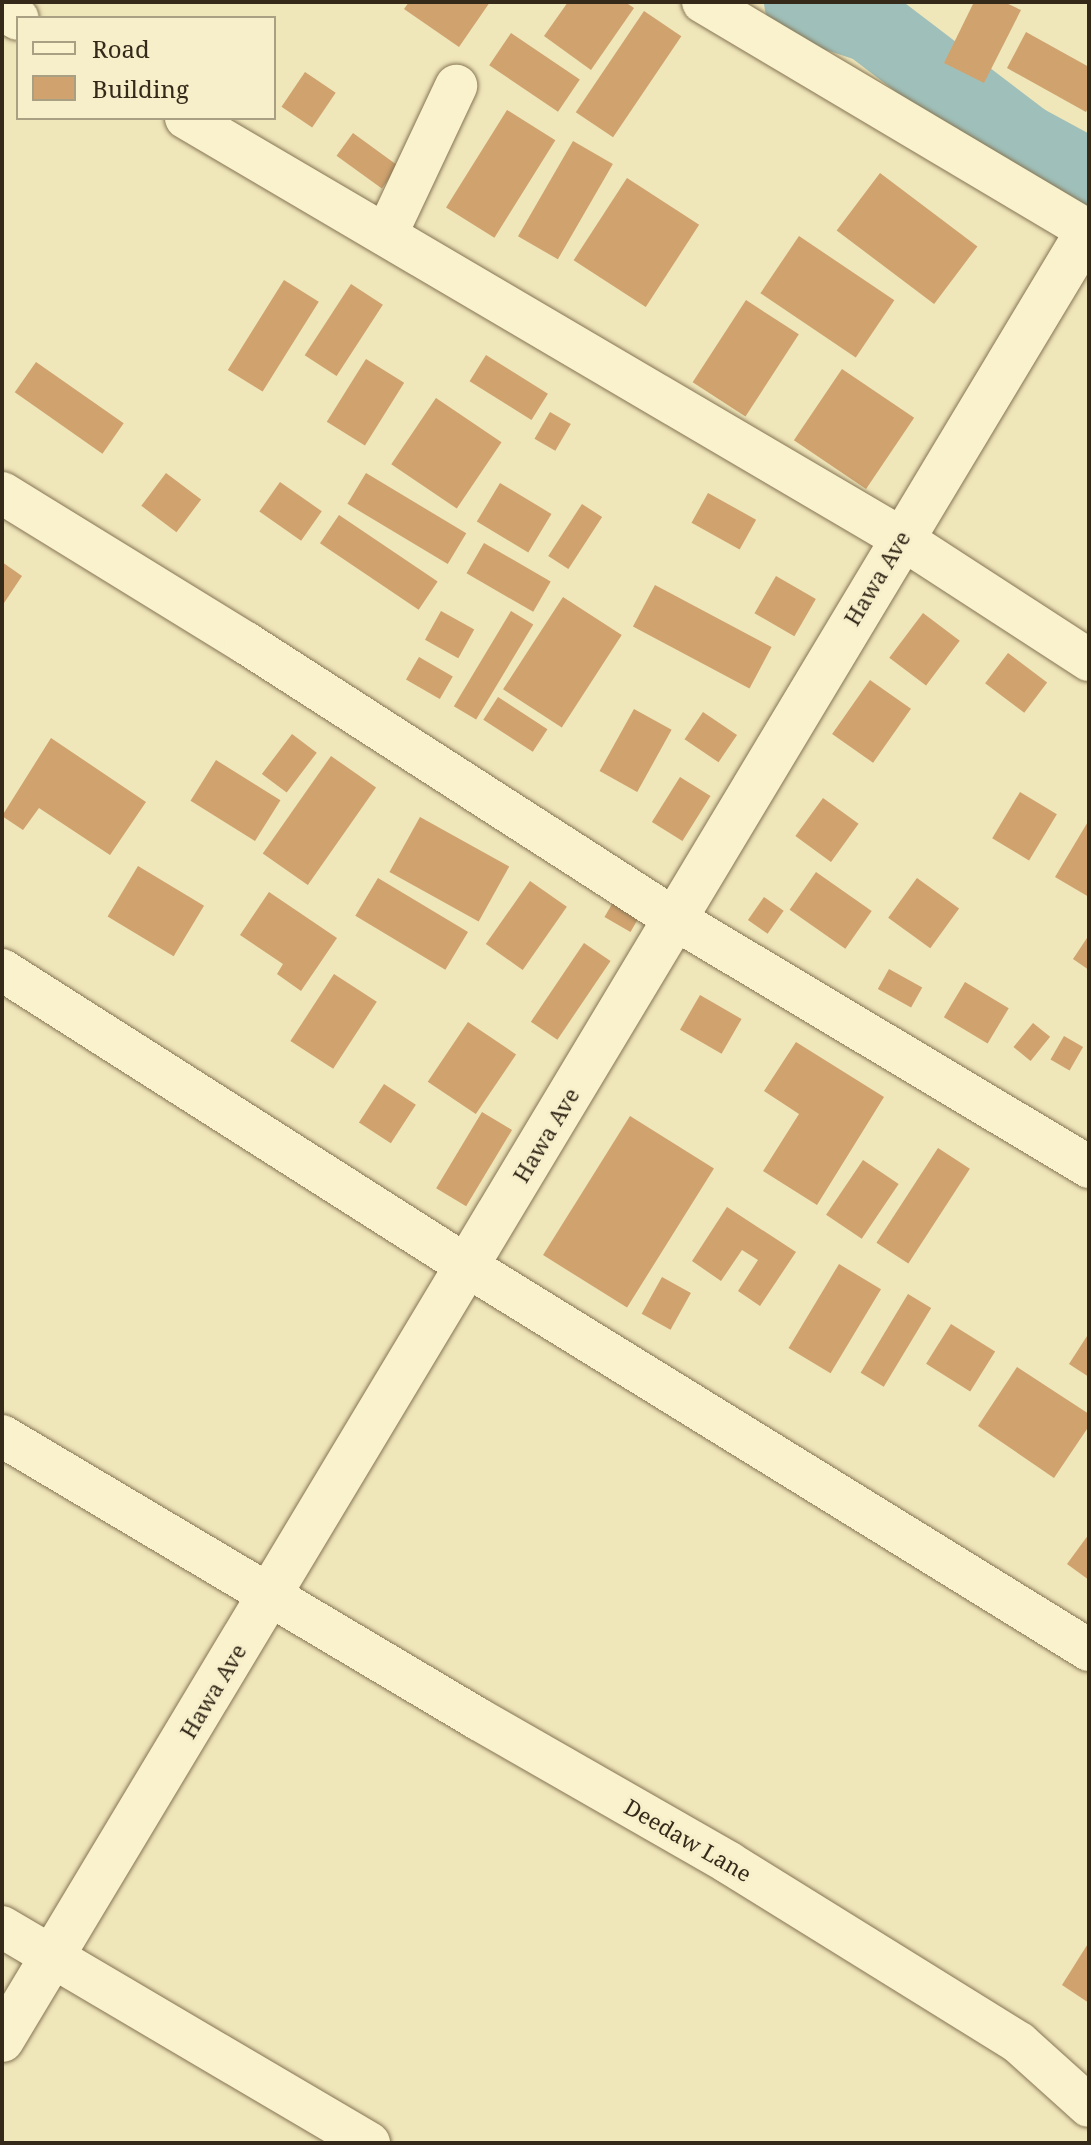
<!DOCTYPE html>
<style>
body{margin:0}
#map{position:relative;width:1091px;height:2145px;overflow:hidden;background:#efe6ba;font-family:"Noto Serif",serif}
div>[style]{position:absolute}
.river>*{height:76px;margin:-38px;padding:0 38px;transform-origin:38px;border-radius:38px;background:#9fc0ba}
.building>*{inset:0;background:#cfa26e;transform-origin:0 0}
.roads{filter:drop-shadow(0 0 2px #867554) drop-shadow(0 0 2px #867554)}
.minor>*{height:42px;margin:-21px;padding:0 21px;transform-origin:21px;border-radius:21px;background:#faf2cd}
.tertiary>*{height:44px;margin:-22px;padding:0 22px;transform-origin:22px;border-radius:22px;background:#faf2cd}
span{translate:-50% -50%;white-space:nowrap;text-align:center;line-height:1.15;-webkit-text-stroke:6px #f6efca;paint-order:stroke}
.street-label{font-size:22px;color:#352a1a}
.frame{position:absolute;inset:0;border:4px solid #352a1a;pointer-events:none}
.legend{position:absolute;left:16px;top:16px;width:260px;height:104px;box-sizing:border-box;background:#f6efca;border:2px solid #a9a084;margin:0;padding:10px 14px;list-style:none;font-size:24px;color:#352a1a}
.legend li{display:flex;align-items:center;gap:16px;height:40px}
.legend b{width:40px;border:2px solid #a9a084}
</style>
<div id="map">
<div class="river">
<i style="left:802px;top:2px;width:73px;rotate:18.4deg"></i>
<i style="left:871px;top:25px;width:191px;rotate:37.3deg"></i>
<i style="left:1023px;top:141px;width:75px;rotate:28.6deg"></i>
</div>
<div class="building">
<i style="clip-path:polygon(409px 2px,490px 2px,459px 47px,404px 9px)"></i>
<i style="clip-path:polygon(568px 2px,625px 2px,634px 8px,591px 70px,544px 36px)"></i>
<i style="clip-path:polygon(974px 2px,1004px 2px,1021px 10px,984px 83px,944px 63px)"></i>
<i style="left:644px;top:11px;width:45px;height:122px;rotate:34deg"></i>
<i style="clip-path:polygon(1026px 32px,1089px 67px,1089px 106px,1086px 112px,1007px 68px)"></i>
<i style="left:511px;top:33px;width:83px;height:39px;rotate:34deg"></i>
<i style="left:305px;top:72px;width:37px;height:42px;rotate:34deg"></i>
<i style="left:507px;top:110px;width:57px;height:115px;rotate:32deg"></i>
<i style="left:353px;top:133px;width:56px;height:28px;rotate:36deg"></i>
<i style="left:573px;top:141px;width:46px;height:110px;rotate:30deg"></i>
<i style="left:880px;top:173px;width:122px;height:72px;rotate:37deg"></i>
<i style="left:627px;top:178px;width:86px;height:98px;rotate:33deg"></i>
<i style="left:799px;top:236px;width:115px;height:69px;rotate:34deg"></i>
<i style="left:284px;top:280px;width:41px;height:106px;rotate:32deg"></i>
<i style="left:351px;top:284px;width:38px;height:85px;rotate:33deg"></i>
<i style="left:746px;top:300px;width:63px;height:98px;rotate:33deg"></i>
<i style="left:486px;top:355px;width:73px;height:31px;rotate:32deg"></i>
<i style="left:366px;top:359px;width:45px;height:74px;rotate:32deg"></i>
<i style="left:36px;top:362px;width:107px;height:37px;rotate:35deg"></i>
<i style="left:842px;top:369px;width:87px;height:86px;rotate:34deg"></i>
<i style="left:436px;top:398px;width:79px;height:80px;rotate:34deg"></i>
<i style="left:550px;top:412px;width:24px;height:31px;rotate:30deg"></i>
<i style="left:166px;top:473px;width:44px;height:41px;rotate:37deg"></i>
<i style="left:366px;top:473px;width:117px;height:36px;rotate:31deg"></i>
<i style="left:280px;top:482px;width:51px;height:36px;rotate:35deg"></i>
<i style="left:500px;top:483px;width:60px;height:45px;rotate:31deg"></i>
<i style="left:708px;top:493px;width:55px;height:34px;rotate:29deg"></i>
<i style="left:582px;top:504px;width:24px;height:62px;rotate:33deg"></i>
<i style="left:339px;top:515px;width:119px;height:34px;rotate:34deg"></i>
<i style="left:484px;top:543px;width:77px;height:35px;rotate:30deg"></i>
<i style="clip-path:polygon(2px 562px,22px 576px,2px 606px)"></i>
<i style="left:776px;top:576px;width:46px;height:43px;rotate:30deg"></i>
<i style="left:655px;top:585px;width:132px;height:47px;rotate:28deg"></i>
<i style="left:563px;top:597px;width:70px;height:110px;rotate:33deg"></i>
<i style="left:441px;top:611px;width:38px;height:33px;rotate:29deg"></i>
<i style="left:511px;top:611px;width:26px;height:111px;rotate:31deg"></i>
<i style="left:923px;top:613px;width:46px;height:56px;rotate:37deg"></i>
<i style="left:1008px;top:653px;width:49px;height:38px;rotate:37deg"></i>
<i style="left:419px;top:657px;width:39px;height:26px;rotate:30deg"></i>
<i style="left:870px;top:680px;width:50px;height:66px;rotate:35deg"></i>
<i style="left:498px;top:697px;width:59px;height:27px;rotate:33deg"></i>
<i style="left:634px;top:709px;width:43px;height:71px;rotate:29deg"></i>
<i style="left:703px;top:712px;width:41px;height:33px;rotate:34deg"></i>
<i style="left:292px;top:734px;width:31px;height:50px;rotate:37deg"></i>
<i style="clip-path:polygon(51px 738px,146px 802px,110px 855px,39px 808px,23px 830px,2px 816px)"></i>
<i style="left:331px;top:756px;width:55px;height:119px;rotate:35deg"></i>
<i style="left:216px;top:760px;width:76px;height:48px;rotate:32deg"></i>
<i style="left:680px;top:777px;width:36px;height:53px;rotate:32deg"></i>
<i style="left:1020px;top:792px;width:43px;height:54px;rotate:31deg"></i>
<i style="left:823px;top:798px;width:44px;height:47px;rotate:36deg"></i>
<i style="left:420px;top:817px;width:102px;height:63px;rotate:29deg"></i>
<i style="clip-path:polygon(1089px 820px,1089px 897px,1055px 877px)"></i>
<i style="left:138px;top:866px;width:77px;height:59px;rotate:31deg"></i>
<i style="left:816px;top:872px;width:68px;height:46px;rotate:35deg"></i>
<i style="left:378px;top:878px;width:105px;height:44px;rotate:31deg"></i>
<i style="left:917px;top:878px;width:52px;height:49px;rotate:36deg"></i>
<i style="left:530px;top:881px;width:45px;height:77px;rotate:35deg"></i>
<i style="clip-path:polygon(269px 892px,337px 938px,301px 991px,277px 974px,283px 964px,240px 935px)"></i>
<i style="left:616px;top:897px;width:30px;height:23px;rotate:30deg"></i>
<i style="left:764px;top:897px;width:24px;height:28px;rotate:35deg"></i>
<i style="clip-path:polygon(1089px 935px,1089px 970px,1073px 959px)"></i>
<i style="left:584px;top:943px;width:32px;height:95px;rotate:34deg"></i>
<i style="left:889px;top:969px;width:38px;height:23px;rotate:29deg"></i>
<i style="left:334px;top:974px;width:51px;height:80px;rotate:33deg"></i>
<i style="left:965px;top:982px;width:51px;height:41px;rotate:31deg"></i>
<i style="left:700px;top:995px;width:48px;height:40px;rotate:30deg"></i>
<i style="left:468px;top:1022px;width:58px;height:72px;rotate:34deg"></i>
<i style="left:1033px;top:1023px;width:22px;height:31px;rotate:39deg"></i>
<i style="left:1064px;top:1036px;width:22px;height:27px;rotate:30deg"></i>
<i style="clip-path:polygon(796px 1042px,884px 1097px,817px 1205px,763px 1171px,799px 1114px,764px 1091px)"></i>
<i style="left:384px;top:1084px;width:38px;height:46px;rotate:33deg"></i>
<i style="left:482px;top:1112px;width:35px;height:89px;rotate:31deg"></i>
<i style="left:630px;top:1116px;width:99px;height:164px;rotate:32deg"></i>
<i style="left:938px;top:1148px;width:38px;height:113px;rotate:33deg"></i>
<i style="left:863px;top:1160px;width:43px;height:66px;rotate:34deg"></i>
<i style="clip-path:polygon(727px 1207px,796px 1252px,760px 1306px,738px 1291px,758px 1260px,742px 1250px,721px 1281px,692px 1261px)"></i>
<i style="left:839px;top:1264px;width:49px;height:98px;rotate:31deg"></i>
<i style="left:662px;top:1277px;width:33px;height:42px;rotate:29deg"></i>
<i style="left:908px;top:1294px;width:27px;height:92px;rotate:31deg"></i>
<i style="left:951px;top:1324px;width:52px;height:47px;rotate:32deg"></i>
<i style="clip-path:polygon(1089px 1333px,1089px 1377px,1069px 1364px)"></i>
<i style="clip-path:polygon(1017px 1367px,1089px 1414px,1089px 1426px,1054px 1478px,978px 1426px)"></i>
<i style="clip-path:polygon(1089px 1534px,1089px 1580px,1067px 1564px)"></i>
<i style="clip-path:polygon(1089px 1942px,1089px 2003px,1062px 1985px)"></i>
</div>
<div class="roads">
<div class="minor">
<i style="left:703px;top:2px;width:448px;rotate:30.7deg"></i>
<i style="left:2px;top:10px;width:18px;rotate:29deg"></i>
<i style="left:186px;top:118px;width:829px;rotate:30.43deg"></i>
<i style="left:901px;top:538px;width:224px;rotate:33deg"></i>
<i style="left:386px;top:235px;width:165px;rotate:-64.8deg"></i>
<i style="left:2px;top:493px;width:286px;rotate:31.6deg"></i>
<i style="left:246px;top:643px;width:510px;rotate:32.76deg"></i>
<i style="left:675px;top:919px;width:483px;rotate:30.9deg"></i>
<i style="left:2px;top:970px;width:551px;rotate:32.48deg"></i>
<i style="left:467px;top:1266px;width:731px;rotate:31.69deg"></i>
<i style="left:2px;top:1436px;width:554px;rotate:30.73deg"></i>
<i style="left:478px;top:1719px;width:289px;rotate:29.8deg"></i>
<i style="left:729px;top:1863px;width:341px;rotate:31.8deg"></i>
<i style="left:1019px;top:2043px;width:94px;rotate:42deg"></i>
<i style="left:2px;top:1927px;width:426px;rotate:30.5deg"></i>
</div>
<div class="tertiary">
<i style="left:2px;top:2040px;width:2112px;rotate:-59.03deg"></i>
</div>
</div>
<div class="street-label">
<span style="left:877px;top:578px;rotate:-59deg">Hawa Ave</span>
<span style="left:546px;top:1135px;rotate:-59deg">Hawa Ave</span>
<span style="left:213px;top:1691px;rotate:-59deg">Hawa Ave</span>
<span style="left:688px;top:1840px;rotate:30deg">Deedaw Lane</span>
</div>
<div class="frame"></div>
<ul class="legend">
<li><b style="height:10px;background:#faf2cd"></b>Road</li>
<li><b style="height:22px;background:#cfa26e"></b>Building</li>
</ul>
</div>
